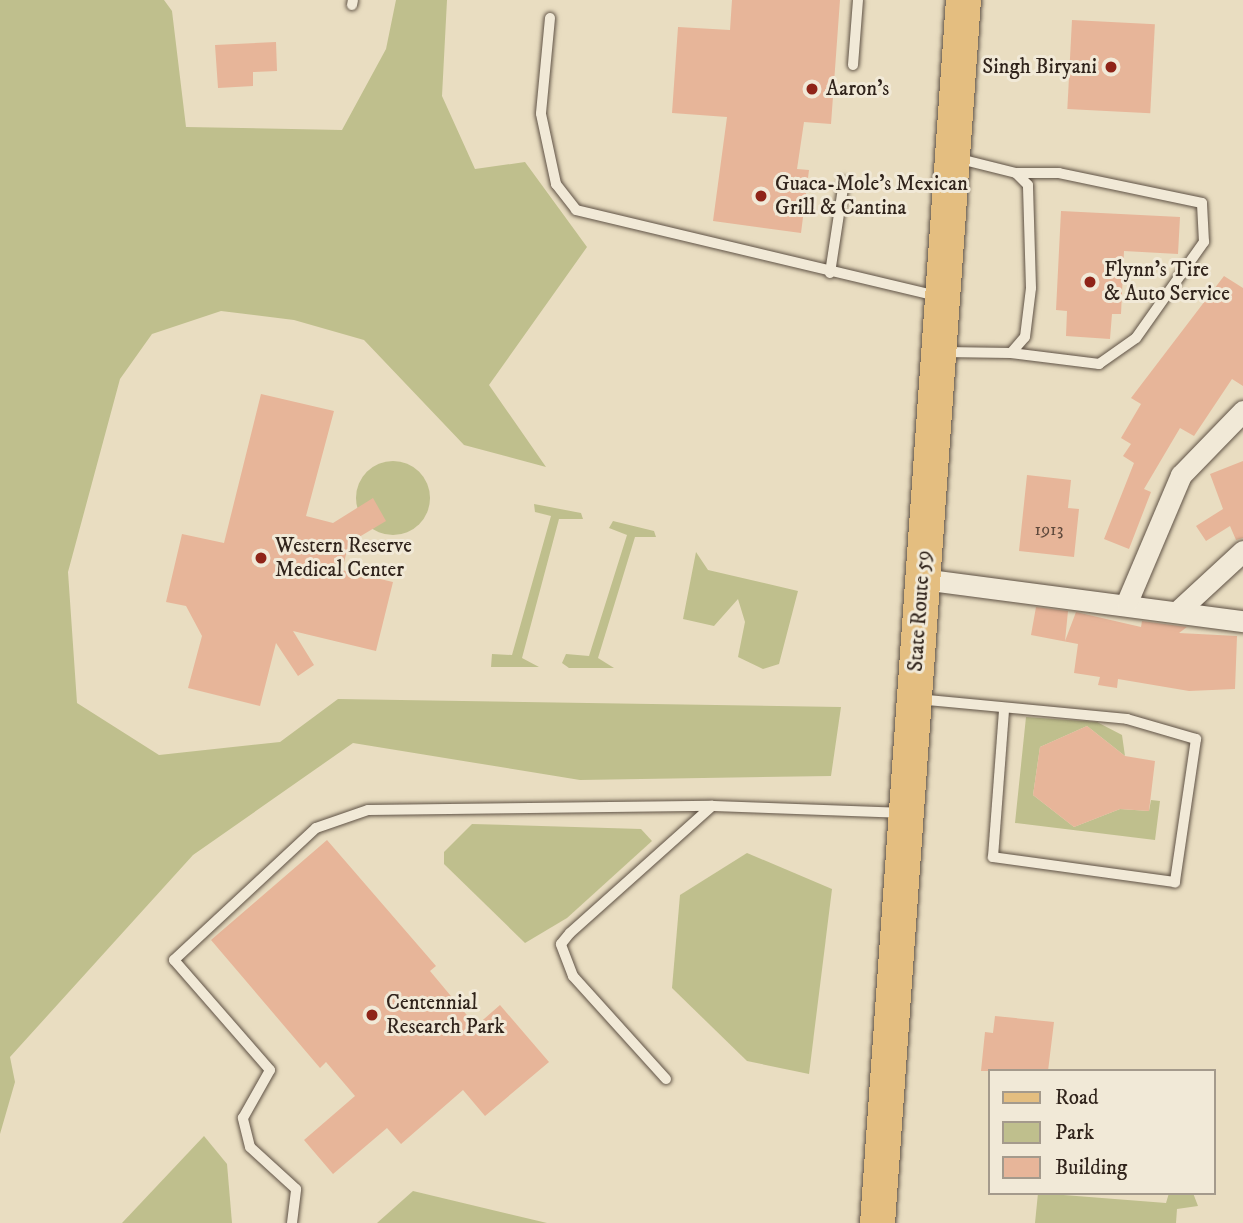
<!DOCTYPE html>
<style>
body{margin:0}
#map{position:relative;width:1243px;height:1223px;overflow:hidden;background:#e9ddc1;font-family:"IM FELL DW Pica",serif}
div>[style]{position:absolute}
.green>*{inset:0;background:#bfbf8d}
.round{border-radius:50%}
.building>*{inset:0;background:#e7b599;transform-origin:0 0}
.roads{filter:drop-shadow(0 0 2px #5f5245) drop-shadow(0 0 2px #5f5245)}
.service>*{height:10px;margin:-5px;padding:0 5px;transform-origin:5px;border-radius:5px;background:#f1e9d7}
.minor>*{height:21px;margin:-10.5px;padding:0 10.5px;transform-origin:10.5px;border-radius:10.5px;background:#f1e9d7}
.primary>*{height:35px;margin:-17.5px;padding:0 17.5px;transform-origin:17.5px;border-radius:17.5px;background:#e4be80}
.dots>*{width:19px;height:19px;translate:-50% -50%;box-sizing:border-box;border:4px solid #f1e9d7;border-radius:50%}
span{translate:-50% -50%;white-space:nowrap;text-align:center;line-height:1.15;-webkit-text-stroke:6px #f1e9d7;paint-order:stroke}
.number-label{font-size:18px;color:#5e483b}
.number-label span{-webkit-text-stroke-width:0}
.poi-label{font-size:21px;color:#31241c}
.right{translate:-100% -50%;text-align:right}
.left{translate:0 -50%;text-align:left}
.street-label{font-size:21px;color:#31241c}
.legend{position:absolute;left:988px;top:1069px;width:228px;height:126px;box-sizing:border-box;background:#f1e9d7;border:2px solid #a49a8c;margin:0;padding:9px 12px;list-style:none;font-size:21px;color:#31241c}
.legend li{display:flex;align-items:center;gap:14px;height:35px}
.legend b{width:35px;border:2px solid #a49a8c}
</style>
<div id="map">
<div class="green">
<i style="clip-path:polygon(0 0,164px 0,172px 11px,186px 127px,342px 130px,386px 49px,396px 0,447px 0,442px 96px,475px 169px,525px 162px,587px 247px,489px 385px,546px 467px,464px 445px,364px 340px,294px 320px,221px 311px,152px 334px,120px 379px,68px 572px,77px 703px,159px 755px,280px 742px,338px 699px,841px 707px,831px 776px,580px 780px,353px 743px,193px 855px,10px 1057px,15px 1082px,0 1134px)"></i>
<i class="round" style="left:356px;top:461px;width:74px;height:74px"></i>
<i style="clip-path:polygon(534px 504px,581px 513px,583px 519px,559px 519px,522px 658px,539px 667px,491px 667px,492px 654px,512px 655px,551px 516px,535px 512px)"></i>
<i style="clip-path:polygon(613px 521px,654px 531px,656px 537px,635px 537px,598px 658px,614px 668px,569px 668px,562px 663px,566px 654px,589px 656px,627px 535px,609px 528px)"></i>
<i style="clip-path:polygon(696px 552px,708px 570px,798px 591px,779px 664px,763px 669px,738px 657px,745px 622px,738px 599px,714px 626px,683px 619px)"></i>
<i style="clip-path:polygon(1026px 717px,1097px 722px,1122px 735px,1125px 756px,1087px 726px,1040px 747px,1033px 795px,1074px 827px,1120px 809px,1149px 811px,1151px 800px,1160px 801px,1155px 840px,1015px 823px)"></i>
<i style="clip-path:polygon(472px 824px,641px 829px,652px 841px,567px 918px,525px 943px,444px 864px,444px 852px)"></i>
<i style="clip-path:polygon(747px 853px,832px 889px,809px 1074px,747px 1061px,672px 988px,680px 895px)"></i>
<i style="clip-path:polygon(204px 1136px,227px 1164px,232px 1223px,122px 1223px)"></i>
<i style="clip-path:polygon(413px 1191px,547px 1223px,377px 1223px)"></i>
<i style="clip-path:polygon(1038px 1193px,1166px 1203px,1169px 1193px,1193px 1193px,1198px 1206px,1177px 1209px,1176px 1223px,1035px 1223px)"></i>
</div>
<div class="building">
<i style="clip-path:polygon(732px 0,840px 0,831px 124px,804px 122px,797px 169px,809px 170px,801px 233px,713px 221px,727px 117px,672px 113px,678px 27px,730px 30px)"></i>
<i style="left:1072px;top:20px;width:83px;height:89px;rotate:3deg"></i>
<i style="clip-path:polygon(276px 42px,277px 71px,253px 72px,253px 86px,218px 88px,215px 45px)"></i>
<i style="clip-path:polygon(1061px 211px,1180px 217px,1178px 254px,1124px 251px,1121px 314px,1112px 314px,1110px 339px,1066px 336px,1067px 311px,1056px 310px)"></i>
<i style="clip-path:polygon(1224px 276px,1243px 288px,1243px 386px,1232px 379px,1194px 436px,1180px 428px,1144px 489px,1151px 492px,1129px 549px,1104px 539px,1134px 463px,1123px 456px,1131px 444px,1121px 438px,1141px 404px,1131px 398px)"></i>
<i style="clip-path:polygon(261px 394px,334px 411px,306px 516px,333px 523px,373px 498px,386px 521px,349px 543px,342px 570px,393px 582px,376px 651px,293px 631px,314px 665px,298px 676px,276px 643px,260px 706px,188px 688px,202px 636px,186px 606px,166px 602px,182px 534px,224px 543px)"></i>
<i style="clip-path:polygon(1243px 461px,1243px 538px,1236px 540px,1230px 526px,1206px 541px,1196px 526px,1223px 509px,1210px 474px)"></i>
<i style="clip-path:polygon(1027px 475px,1071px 480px,1068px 508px,1079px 509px,1074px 557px,1019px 551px)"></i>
<i style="clip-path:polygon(1036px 607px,1068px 611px,1065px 641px,1076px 612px,1141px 627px,1142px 621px,1187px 627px,1179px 633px,1237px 636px,1235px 689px,1189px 691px,1118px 679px,1117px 688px,1098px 685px,1100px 677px,1074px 673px,1078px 644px,1031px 635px)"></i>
<i style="clip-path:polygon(1087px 726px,1125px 756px,1155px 761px,1149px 811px,1120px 809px,1074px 827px,1033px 795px,1040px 747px)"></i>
<i style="clip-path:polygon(327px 840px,436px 966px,430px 971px,476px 1026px,500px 1005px,549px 1062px,485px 1116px,463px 1090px,401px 1144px,387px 1128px,333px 1174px,304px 1140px,355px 1096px,326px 1062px,320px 1068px,211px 940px)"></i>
<i style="clip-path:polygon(995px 1016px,1054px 1022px,1048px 1071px,981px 1071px,985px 1032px,993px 1033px)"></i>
</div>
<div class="roads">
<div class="service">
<i style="left:352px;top:5px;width:5px;rotate:-79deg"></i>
<i style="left:550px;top:18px;width:96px;rotate:95.4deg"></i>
<i style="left:541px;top:114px;width:72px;rotate:77.9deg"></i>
<i style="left:556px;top:184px;width:33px;rotate:52deg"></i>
<i style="left:576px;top:210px;width:370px;rotate:13.4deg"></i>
<i style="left:853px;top:65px;width:65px;rotate:-85.6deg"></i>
<i style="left:830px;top:273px;width:92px;rotate:-81.3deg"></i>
<i style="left:944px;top:352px;width:67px;rotate:0.9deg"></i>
<i style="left:1011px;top:353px;width:21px;rotate:-49deg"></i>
<i style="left:1025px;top:337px;width:49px;rotate:-83deg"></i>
<i style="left:1031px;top:288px;width:103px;rotate:-91.7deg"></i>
<i style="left:1028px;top:185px;width:17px;rotate:-135deg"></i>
<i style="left:1016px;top:173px;width:62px;rotate:-166deg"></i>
<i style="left:1011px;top:353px;width:89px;rotate:7.1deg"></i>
<i style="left:1099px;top:364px;width:45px;rotate:-35.1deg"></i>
<i style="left:1136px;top:338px;width:118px;rotate:-54.7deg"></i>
<i style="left:1204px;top:242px;width:39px;rotate:-93deg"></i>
<i style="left:1202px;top:203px;width:146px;rotate:-168.2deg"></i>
<i style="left:1059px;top:173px;width:43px;rotate:180deg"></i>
<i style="left:917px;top:699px;width:211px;rotate:5.4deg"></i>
<i style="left:1127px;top:719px;width:72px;rotate:16.2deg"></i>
<i style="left:1196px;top:739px;width:145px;rotate:98.4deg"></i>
<i style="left:1175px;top:882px;width:184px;rotate:-172.2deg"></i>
<i style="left:993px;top:857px;width:148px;rotate:-85.7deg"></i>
<i style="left:666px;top:1079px;width:139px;rotate:-132.1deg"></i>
<i style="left:573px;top:976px;width:34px;rotate:-111deg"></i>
<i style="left:561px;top:944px;width:14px;rotate:-51deg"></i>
<i style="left:570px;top:933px;width:191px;rotate:-41.8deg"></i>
<i style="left:712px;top:806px;width:189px;rotate:2.1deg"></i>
<i style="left:292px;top:1223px;width:34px;rotate:-83deg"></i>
<i style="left:296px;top:1189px;width:62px;rotate:-137.6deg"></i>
<i style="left:250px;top:1147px;width:30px;rotate:-104deg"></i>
<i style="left:243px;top:1118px;width:55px;rotate:-60.6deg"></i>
<i style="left:270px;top:1070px;width:146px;rotate:-131.1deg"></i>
<i style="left:174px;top:960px;width:194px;rotate:-42.9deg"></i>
<i style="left:316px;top:828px;width:55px;rotate:-19.1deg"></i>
<i style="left:368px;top:810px;width:344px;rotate:-0.7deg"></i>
</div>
<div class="minor">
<i style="left:922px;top:579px;width:324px;rotate:7.5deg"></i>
<i style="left:1127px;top:602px;width:138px;rotate:-67deg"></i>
<i style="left:1181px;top:475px;width:89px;rotate:-45.9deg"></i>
<i style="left:1179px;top:610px;width:87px;rotate:-42.7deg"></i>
</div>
<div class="primary">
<i style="left:877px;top:1223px;width:1226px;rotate:-85.98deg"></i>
</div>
</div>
<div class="dots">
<i style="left:1111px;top:67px;background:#8f2418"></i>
<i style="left:812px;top:89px;background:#8f2418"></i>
<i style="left:761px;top:196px;background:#8f2418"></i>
<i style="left:1090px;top:282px;background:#8f2418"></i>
<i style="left:261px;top:558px;background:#8f2418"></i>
<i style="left:372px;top:1015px;background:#8f2418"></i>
</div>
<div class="number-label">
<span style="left:1049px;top:530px">1913</span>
</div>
<div class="poi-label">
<span class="right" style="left:1097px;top:67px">Singh Biryani</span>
<span class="left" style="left:826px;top:89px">Aaron's</span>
<span class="left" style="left:775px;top:196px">Guaca-Mole's Mexican<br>Grill &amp; Cantina</span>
<span class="left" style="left:1104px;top:282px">Flynn's Tire<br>&amp; Auto Service</span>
<span class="left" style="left:275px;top:558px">Western Reserve<br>Medical Center</span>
<span class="left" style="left:386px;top:1015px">Centennial<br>Research Park</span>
</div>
<div class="street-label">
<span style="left:920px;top:611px;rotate:-86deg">State Route 59</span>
</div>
<ul class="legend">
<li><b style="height:9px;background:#e4be80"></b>Road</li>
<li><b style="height:19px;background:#bfbf8d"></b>Park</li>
<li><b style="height:19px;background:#e7b599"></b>Building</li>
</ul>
</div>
